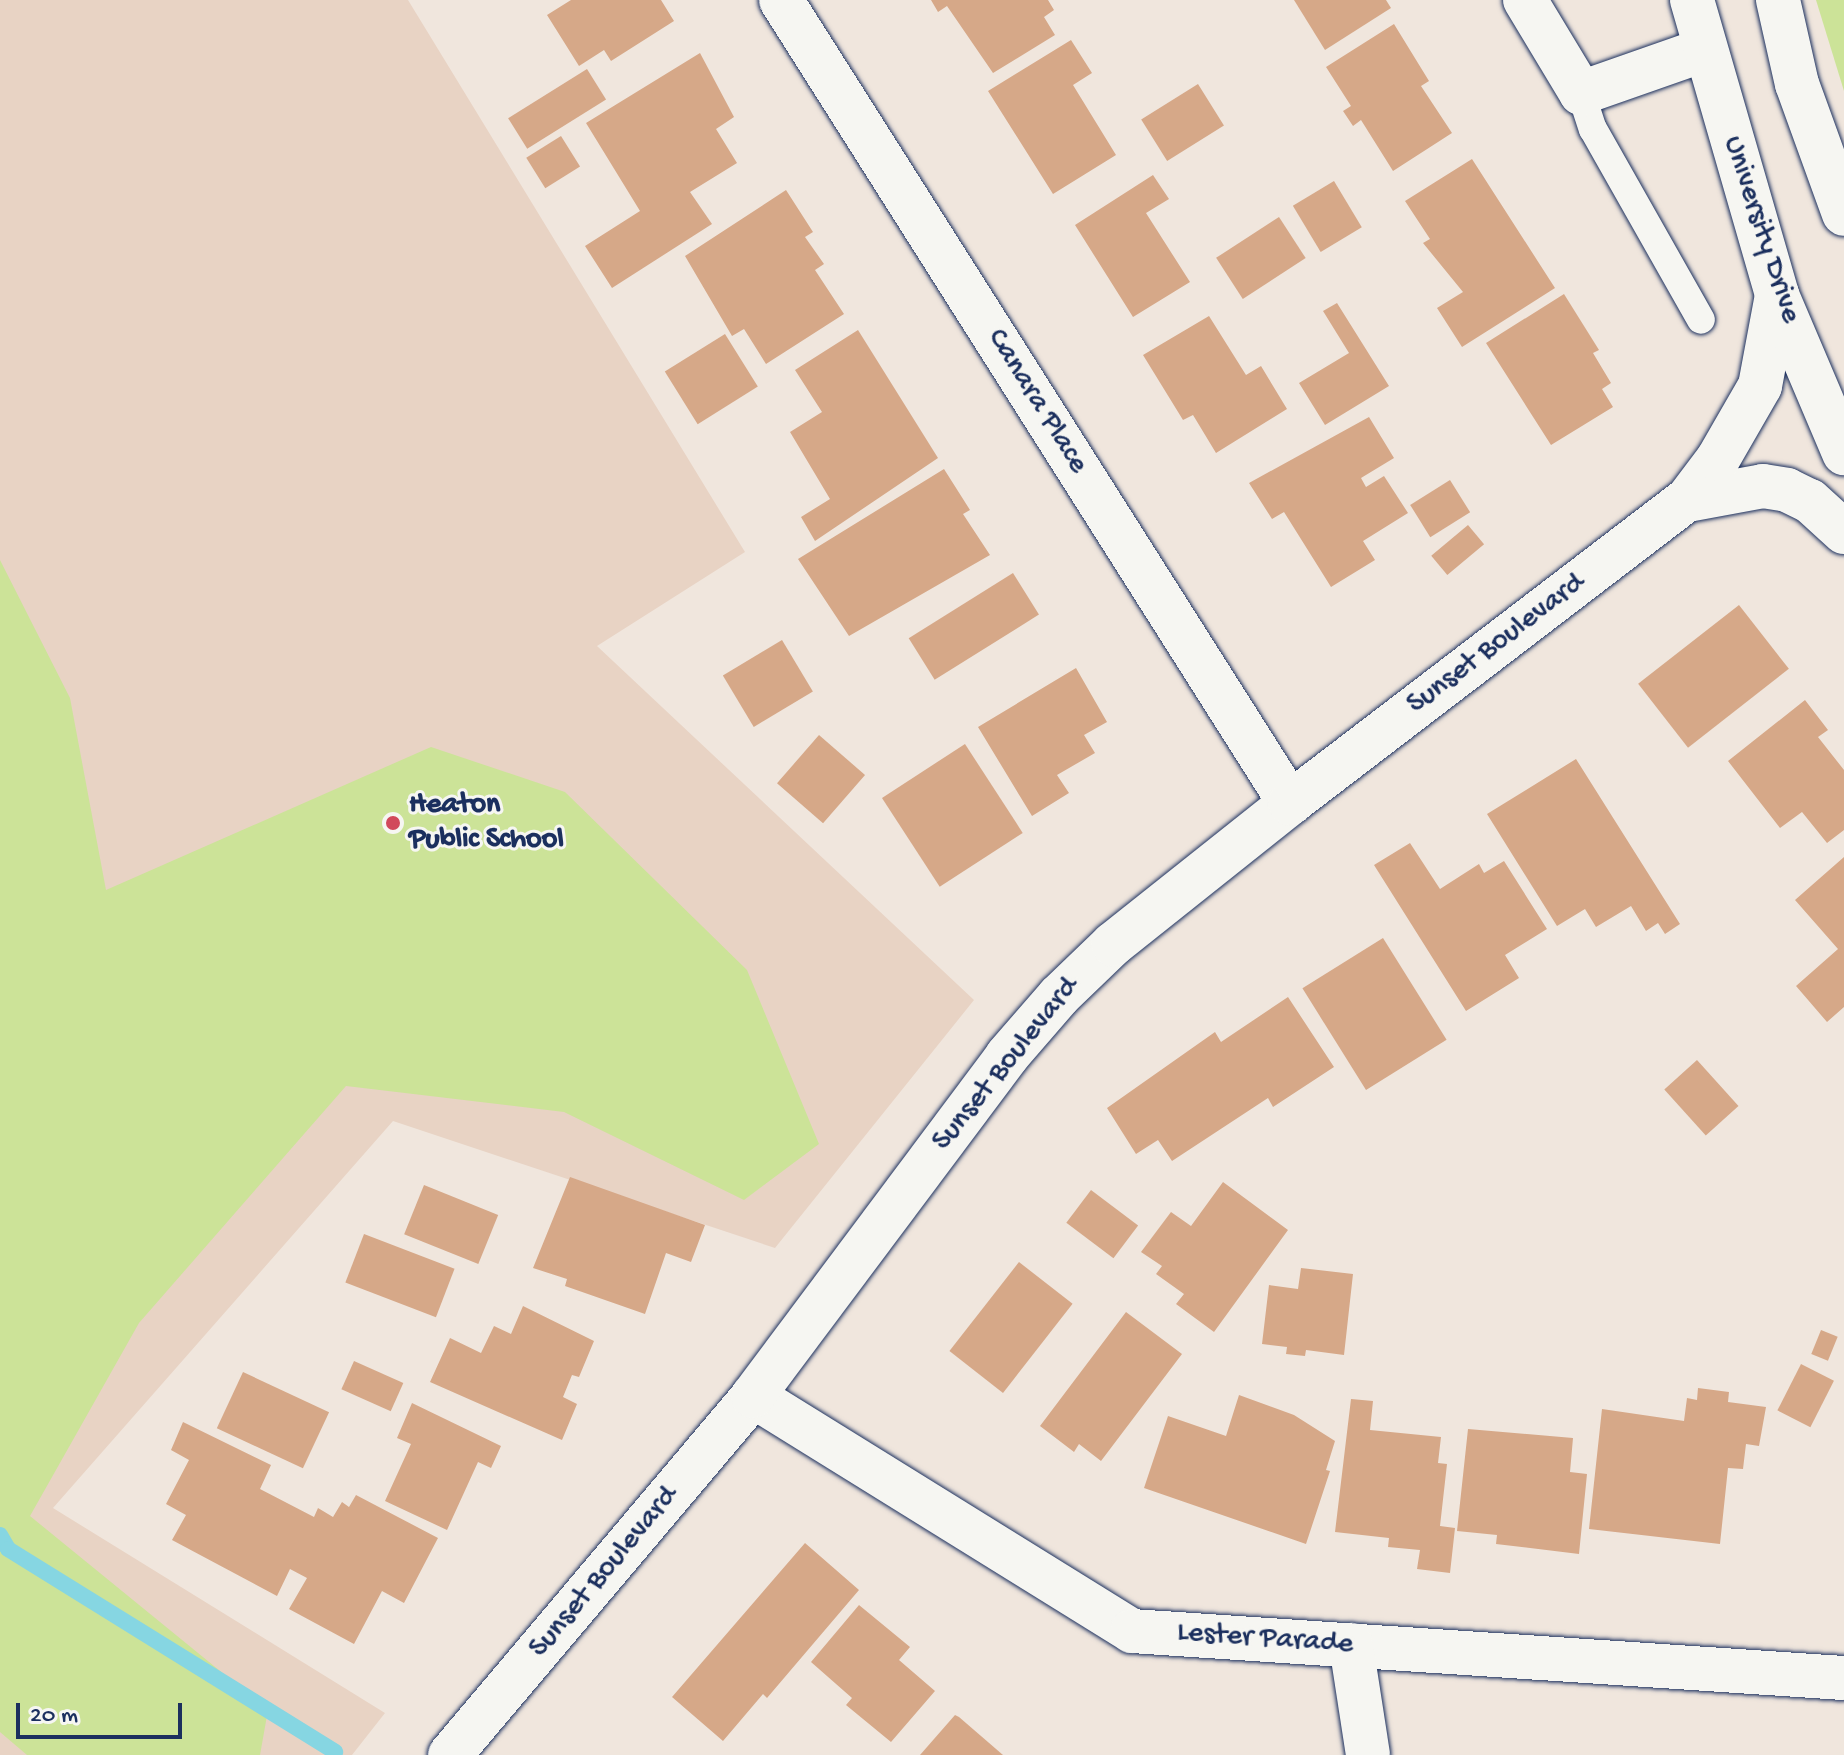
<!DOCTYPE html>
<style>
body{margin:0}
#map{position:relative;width:1844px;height:1755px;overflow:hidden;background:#f0e6dd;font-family:"Gochi Hand",sans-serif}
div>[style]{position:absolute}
.built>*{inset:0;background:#e8d3c4}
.green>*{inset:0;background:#cce398}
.stream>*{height:16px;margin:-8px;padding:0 8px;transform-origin:8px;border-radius:8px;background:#86d6e2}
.building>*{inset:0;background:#d6a888;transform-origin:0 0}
.roads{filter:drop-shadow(0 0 2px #1b2f5e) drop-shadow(0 0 2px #1b2f5e)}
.lane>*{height:28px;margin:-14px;padding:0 14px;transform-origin:14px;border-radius:14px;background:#f6f6f2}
.street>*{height:44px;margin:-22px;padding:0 22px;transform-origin:22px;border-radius:22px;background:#f6f6f2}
.secondary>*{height:44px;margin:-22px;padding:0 22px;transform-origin:22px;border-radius:22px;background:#f6f6f2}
.dots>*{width:22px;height:22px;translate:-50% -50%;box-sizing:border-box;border:4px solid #f6f6f2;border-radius:50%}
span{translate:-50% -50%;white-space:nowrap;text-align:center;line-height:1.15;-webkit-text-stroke:6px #f6f6f2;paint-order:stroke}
.street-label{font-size:30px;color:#1b2f5e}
.poi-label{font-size:30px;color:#1b2f5e;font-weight:700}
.left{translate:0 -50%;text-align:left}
.scale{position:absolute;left:16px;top:1703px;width:166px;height:36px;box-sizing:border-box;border:4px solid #1b2f5e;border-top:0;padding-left:10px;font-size:24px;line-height:28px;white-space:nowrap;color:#1b2f5e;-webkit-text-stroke:6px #f6f6f2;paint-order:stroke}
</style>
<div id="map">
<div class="built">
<i style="clip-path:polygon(0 0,408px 0,745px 552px,597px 646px,974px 1000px,775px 1248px,393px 1121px,53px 1508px,385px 1713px,352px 1755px,0 1755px)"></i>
</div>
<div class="green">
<i style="clip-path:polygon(1816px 0,1844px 0,1844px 91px)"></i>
<i style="clip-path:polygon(0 560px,70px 698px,106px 890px,431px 747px,565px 792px,747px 970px,819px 1144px,744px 1200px,564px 1112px,346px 1086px,139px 1323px,30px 1516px,268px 1710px,260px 1755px,27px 1755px,0 1732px)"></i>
</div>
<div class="stream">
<i style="left:0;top:1535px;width:16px;rotate:60deg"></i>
<i style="left:8px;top:1549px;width:385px;rotate:31.8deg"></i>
</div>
<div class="building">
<i style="clip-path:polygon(571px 0,661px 0,674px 21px,611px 61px,604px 50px,579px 66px,547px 15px)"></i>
<i style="clip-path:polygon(931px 0,1048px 0,1054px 10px,1044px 17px,1055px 35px,993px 73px,947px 6px,938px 12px)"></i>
<i style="clip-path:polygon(1294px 0,1386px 0,1391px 8px,1325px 50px)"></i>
<i style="clip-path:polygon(1394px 24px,1429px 81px,1421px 86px,1452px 133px,1393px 171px,1361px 120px,1353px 126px,1343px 111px,1351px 106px,1326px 67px)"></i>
<i style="clip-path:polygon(1071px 40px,1092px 73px,1073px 85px,1116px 155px,1053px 194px,988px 91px)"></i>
<i style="clip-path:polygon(700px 53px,734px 117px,716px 129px,737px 163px,690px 192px,712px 224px,612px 288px,585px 246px,640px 211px,586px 123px)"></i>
<i style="left:587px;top:69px;width:36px;height:93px;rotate:58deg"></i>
<i style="left:1198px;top:84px;width:49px;height:67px;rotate:58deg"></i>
<i style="left:561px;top:136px;width:36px;height:41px;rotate:58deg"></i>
<i style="clip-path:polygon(1472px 159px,1555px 288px,1462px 347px,1437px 308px,1463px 292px,1423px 243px,1430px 239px,1405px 201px)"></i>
<i style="clip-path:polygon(1153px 175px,1169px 199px,1146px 213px,1190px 282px,1133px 317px,1075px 225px)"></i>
<i style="left:1334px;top:181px;width:54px;height:48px;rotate:59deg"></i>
<i style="clip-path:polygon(786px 190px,813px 232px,805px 237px,824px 264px,815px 270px,844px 314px,766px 364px,744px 329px,732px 336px,685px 256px)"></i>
<i style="left:1279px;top:217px;width:49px;height:75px;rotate:57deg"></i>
<i style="clip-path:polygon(1564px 294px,1599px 350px,1593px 353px,1611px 383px,1602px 389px,1613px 407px,1551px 445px,1486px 343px)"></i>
<i style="clip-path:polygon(1337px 303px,1389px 386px,1325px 425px,1299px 383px,1349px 353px,1323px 311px)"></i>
<i style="clip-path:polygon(1209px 316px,1246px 375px,1261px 366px,1287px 409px,1216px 453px,1193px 415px,1183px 420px,1143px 355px)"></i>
<i style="clip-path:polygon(858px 330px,938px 458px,815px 541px,801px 517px,830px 499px,790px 432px,822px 412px,795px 370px)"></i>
<i style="left:725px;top:334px;width:62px;height:71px;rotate:58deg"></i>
<i style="clip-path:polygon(1369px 417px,1394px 458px,1361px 478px,1366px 487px,1384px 476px,1408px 513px,1363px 541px,1375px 560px,1331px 587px,1284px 512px,1272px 519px,1249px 483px)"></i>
<i style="clip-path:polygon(944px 469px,970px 510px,963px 514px,990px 555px,849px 636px,798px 559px)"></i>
<i style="left:1450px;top:480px;width:38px;height:47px;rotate:58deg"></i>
<i style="left:1468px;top:525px;width:25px;height:48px;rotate:50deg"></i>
<i style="left:1013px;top:573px;width:49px;height:123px;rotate:58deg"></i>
<i style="left:1739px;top:605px;width:81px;height:128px;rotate:52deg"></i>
<i style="left:782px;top:640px;width:60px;height:69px;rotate:59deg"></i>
<i style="clip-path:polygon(1076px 668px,1107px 722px,1084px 735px,1095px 753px,1057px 775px,1069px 793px,1032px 816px,978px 727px)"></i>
<i style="clip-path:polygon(1805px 700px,1828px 730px,1818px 737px,1844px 770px,1844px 830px,1827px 843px,1802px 812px,1780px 828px,1728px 761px)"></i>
<i style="left:819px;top:735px;width:61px;height:64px;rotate:41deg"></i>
<i style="left:965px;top:744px;width:106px;height:99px;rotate:57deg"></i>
<i style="clip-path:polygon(1576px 759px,1680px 924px,1665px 934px,1658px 923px,1646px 931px,1631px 906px,1596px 927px,1585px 909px,1557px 926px,1487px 814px)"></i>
<i style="clip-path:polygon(1410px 843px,1440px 889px,1479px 864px,1484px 873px,1504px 861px,1547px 929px,1505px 955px,1519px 978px,1466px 1011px,1374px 865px)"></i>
<i style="clip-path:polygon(1844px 857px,1844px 1007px,1827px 1022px,1796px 986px,1838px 949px,1795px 900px)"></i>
<i style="left:1383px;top:938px;width:120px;height:95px;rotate:58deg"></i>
<i style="clip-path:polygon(1288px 997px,1334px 1067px,1273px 1107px,1268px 1098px,1172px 1161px,1158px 1140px,1136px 1154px,1107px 1108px,1215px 1032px,1221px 1042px)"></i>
<i style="left:1697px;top:1060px;width:62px;height:44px;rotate:48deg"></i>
<i style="clip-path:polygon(570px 1177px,705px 1225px,691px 1262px,666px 1253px,645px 1314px,565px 1286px,567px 1279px,533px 1268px)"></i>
<i style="clip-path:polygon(1223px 1182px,1288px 1230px,1214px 1332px,1176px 1304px,1184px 1294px,1156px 1274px,1162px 1266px,1141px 1252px,1171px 1212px,1191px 1226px)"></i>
<i style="left:424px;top:1185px;width:80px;height:53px;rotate:22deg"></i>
<i style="left:1091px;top:1190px;width:59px;height:41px;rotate:37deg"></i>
<i style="left:364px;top:1234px;width:97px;height:52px;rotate:21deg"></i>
<i style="left:1019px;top:1262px;width:68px;height:113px;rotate:38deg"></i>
<i style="clip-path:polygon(1301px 1268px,1353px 1274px,1344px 1355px,1306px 1350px,1305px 1356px,1286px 1354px,1287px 1347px,1262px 1344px,1269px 1285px,1298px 1289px)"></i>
<i style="clip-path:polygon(523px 1306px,594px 1341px,579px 1377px,572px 1375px,563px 1397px,577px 1404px,562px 1440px,430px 1382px,450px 1338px,481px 1353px,494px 1326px,511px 1334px)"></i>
<i style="clip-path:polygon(1126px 1312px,1182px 1354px,1101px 1461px,1079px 1444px,1074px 1452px,1040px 1426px)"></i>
<i style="left:1821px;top:1330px;width:18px;height:26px;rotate:22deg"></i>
<i style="left:354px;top:1361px;width:54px;height:31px;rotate:24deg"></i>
<i style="left:1801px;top:1364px;width:37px;height:52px;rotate:27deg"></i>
<i style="left:243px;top:1372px;width:95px;height:62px;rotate:25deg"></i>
<i style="clip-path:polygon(1698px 1388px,1729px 1392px,1728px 1402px,1766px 1407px,1759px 1446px,1746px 1444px,1743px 1469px,1728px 1468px,1720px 1544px,1589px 1529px,1602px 1409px,1684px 1421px,1687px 1398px,1697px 1400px)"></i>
<i style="clip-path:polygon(1239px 1395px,1294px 1415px,1335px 1441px,1326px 1470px,1330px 1471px,1306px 1544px,1144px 1488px,1168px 1416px,1226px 1436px)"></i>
<i style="clip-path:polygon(1351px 1399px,1373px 1401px,1370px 1430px,1441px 1437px,1438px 1463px,1447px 1464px,1440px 1526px,1455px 1528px,1450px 1573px,1417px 1569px,1420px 1550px,1388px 1547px,1389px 1538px,1335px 1532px)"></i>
<i style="clip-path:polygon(412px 1403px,501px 1446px,491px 1468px,478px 1462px,447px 1530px,385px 1501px,411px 1444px,397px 1438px)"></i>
<i style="clip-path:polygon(183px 1422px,271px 1465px,260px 1489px,314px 1517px,318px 1508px,333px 1517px,342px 1502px,349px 1507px,356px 1495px,438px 1538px,404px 1603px,382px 1591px,354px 1644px,289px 1609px,307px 1578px,290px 1569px,277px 1596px,172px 1540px,186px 1515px,166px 1504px,189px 1460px,171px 1450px)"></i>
<i style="clip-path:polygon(1468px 1429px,1573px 1438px,1570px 1472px,1587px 1474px,1579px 1554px,1496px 1544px,1497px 1535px,1457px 1531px)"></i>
<i style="clip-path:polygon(805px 1543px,859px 1590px,767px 1698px,763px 1694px,723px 1741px,672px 1697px)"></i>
<i style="clip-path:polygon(859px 1605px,910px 1647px,899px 1660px,935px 1691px,891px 1742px,846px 1705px,852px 1698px,811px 1662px)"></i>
<i style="clip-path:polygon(955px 1715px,959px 1717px,1003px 1755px,920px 1755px)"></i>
</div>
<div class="roads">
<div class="lane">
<i style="left:1581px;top:93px;width:38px;rotate:72deg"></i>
<i style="left:1593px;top:129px;width:219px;rotate:60.5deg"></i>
</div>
<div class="street">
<i style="left:781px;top:0;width:951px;rotate:57.63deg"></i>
<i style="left:1525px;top:0;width:109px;rotate:58.9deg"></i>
<i style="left:1581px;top:93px;width:130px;rotate:-19.3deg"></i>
<i style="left:1687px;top:500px;width:77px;rotate:-10.4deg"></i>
<i style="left:1763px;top:486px;width:24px;rotate:9deg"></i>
<i style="left:1787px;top:490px;width:25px;rotate:26deg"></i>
<i style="left:1810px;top:501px;width:46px;rotate:42.4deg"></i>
<i style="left:753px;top:1396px;width:446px;rotate:31.8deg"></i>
<i style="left:1132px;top:1631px;width:714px;rotate:3.78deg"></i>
<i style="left:1351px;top:1645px;width:111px;rotate:81.2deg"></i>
<i style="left:450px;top:1755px;width:470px;rotate:-49.8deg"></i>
<i style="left:753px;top:1396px;width:424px;rotate:-53.2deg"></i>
<i style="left:1007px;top:1056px;width:79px;rotate:-49.1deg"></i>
<i style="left:1059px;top:996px;width:75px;rotate:-43.9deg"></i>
<i style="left:1113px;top:944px;width:226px;rotate:-38.5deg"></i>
<i style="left:1290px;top:803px;width:499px;rotate:-37.4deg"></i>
<i style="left:1687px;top:500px;width:51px;rotate:-52.9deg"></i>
<i style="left:1718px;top:459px;width:84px;rotate:-60.1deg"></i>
<i style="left:1760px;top:386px;width:93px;rotate:-79.4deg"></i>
</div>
<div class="secondary">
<i style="left:1692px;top:0;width:307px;rotate:73.9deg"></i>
<i style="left:1777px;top:295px;width:172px;rotate:67deg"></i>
<i style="left:1778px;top:0;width:86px;rotate:77.3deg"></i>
<i style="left:1797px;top:84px;width:138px;rotate:70.1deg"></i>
</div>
</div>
<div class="dots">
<i style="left:393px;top:823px;background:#d1495b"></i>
</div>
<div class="street-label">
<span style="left:1760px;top:230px;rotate:72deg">University Drive</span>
<span style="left:1036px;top:402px;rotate:58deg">Canara Place</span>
<span style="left:1497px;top:645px;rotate:-37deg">Sunset Boulevard</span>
<span style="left:1007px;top:1065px;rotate:-51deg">Sunset Boulevard</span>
<span style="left:605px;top:1573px;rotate:-50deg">Sunset Boulevard</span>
<span style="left:1265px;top:1640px;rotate:4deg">Lester Parade</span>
</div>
<div class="poi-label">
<span class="left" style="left:409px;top:823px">Heaton<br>Public School</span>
</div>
<div class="scale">20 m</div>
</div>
